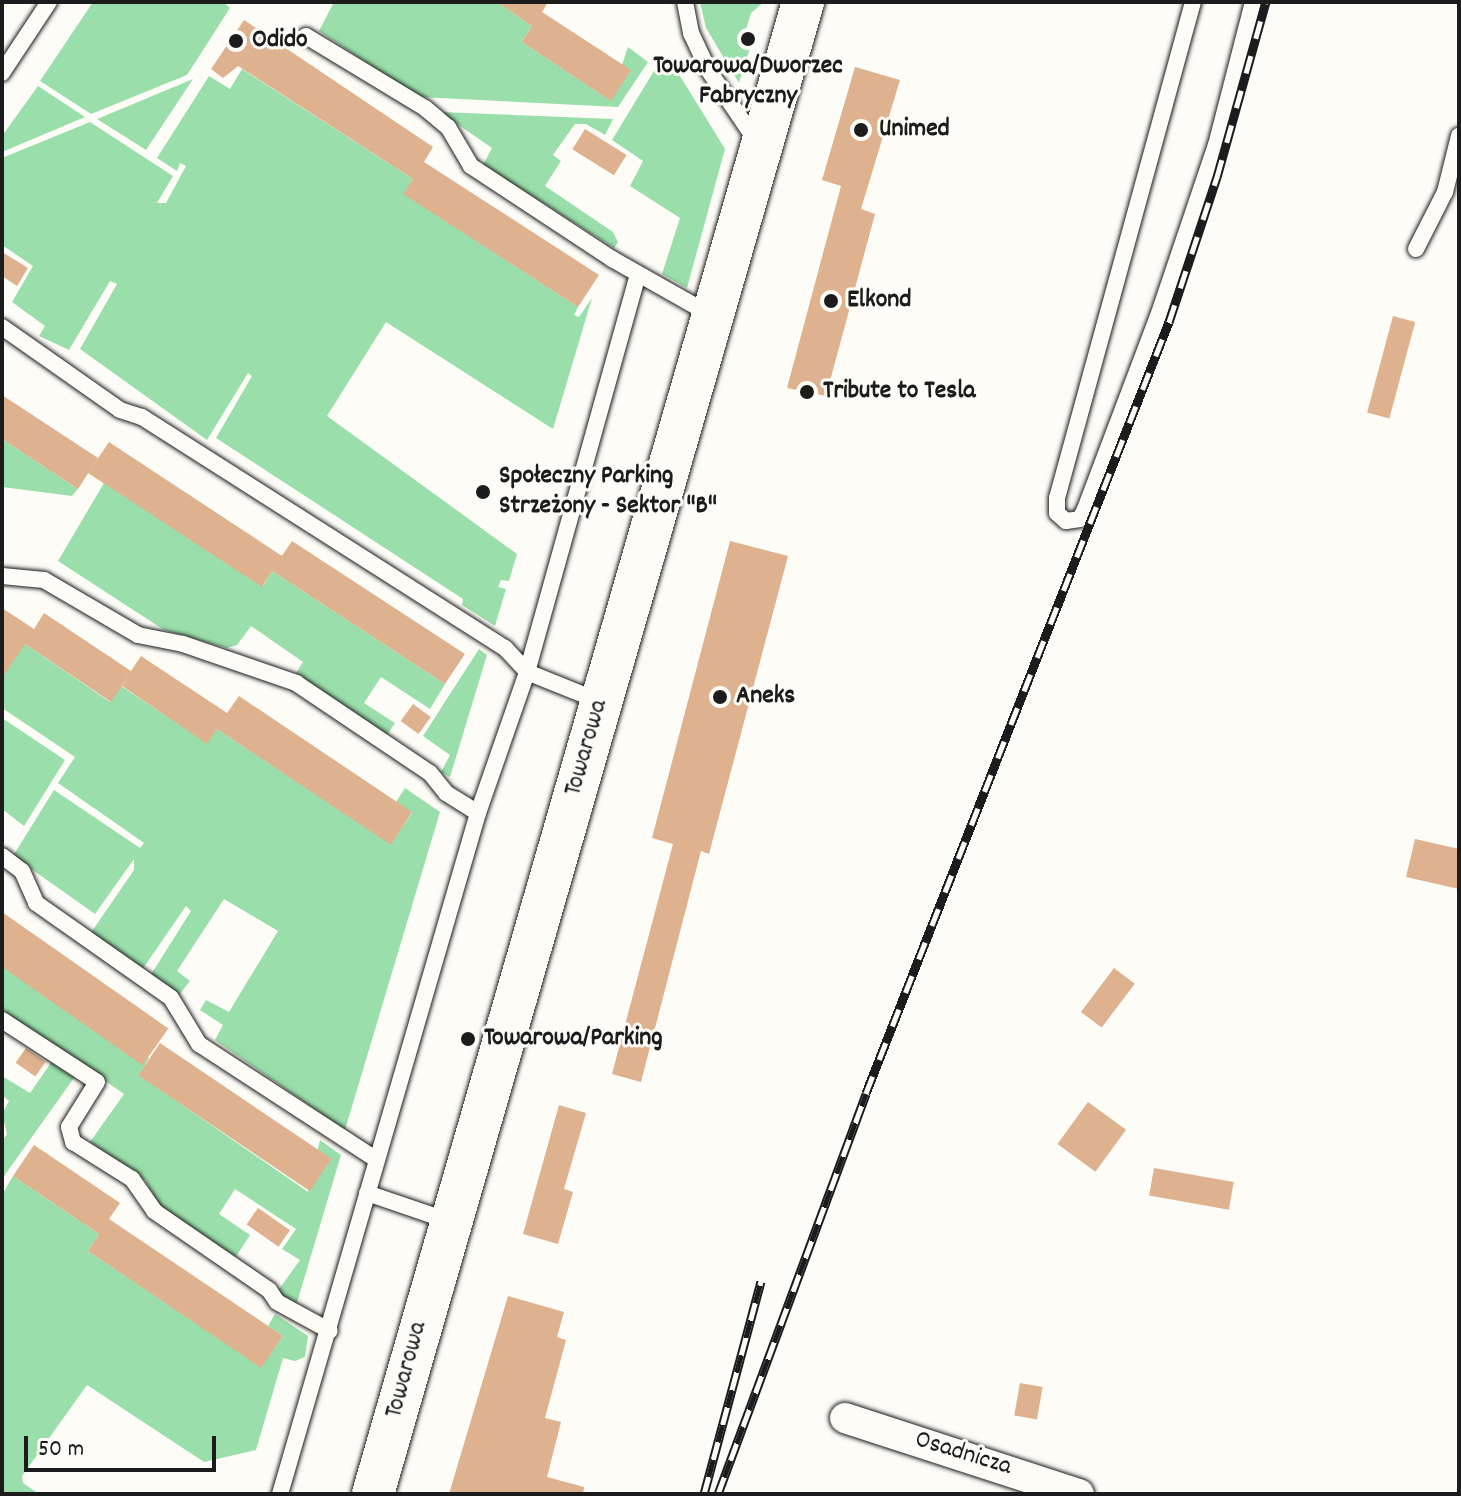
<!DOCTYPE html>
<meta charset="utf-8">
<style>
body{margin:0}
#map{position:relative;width:1461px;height:1496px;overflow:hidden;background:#fdfcf7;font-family:Dekko,sans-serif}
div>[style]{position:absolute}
.green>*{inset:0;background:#9adfab}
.building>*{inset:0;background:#deb18f;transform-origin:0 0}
.roads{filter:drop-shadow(0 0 2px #1c1c1c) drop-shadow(0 0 2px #1c1c1c)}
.lane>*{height:16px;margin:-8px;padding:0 8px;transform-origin:8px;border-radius:8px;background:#fdfcf7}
.street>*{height:30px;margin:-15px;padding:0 15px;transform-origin:15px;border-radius:15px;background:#fdfcf7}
.secondary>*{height:42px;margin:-21px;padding:0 21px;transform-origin:21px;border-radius:21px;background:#fdfcf7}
.rail>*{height:9px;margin-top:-4.5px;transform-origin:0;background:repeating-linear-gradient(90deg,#fdfcf7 0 18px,#1c1c1c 0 36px);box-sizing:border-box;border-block:2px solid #1c1c1c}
.dots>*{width:22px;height:22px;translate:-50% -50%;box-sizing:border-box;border:4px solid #fdfcf7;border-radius:50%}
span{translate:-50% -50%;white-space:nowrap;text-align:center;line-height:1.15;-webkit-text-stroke:6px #fdfcf7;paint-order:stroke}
.poi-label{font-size:26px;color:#1c1c1c;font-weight:700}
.left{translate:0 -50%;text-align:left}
.street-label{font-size:26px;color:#1c1c1c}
.frame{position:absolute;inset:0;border:4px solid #1c1c1c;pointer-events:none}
.scale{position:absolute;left:24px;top:1436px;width:192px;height:36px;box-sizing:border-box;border:4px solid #1c1c1c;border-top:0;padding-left:10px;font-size:24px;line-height:28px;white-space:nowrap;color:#1c1c1c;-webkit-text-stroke:6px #fdfcf7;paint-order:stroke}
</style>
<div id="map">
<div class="green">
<i style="clip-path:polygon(93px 2px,223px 2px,230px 8px,187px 75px,91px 114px,40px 81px)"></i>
<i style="clip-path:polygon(334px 2px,497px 2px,532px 26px,522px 42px,610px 100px,628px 47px,648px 62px,618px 107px,419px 97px,319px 31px)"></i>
<i style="clip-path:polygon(700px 2px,764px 2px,751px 13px,745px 33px,750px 48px,739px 83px,706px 28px)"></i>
<i style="clip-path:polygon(664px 65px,680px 76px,725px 149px,687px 288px,662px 274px,680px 218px,630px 186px,643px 161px,612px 140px,657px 66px)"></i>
<i style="clip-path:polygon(242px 69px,413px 179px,404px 194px,578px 307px,574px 315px,579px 317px,592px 298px,553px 429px,386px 322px,327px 416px,517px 554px,509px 581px,501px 580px,498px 587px,506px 589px,495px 626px,462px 605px,463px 599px,216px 438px,252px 376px,248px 373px,207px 440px,80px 349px,117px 284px,110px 281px,69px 350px,39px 336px,45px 326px,12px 302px,33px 266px,2px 245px,2px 158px,90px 122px,173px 176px,157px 203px,166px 203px,186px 166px,180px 163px,177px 171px,157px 158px,209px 76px,230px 89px)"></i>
<i style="clip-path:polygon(193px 79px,146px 150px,97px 119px)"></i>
<i style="clip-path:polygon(38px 86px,85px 117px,2px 152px,2px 136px)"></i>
<i style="clip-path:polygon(440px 112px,613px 119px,605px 135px,586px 124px,575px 124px,553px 155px,561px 161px,545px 186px,613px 232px,618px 242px,614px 248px,483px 165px,492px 148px)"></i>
<i style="clip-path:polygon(2px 439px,78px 489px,72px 496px,2px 487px)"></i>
<i style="clip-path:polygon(104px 483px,263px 586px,272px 571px,445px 684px,430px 709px,381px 677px,364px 703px,395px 723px,387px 735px,296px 673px,303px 662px,251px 626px,237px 645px,227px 648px,164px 630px,58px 561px)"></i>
<i style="clip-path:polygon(25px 644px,110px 702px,121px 686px,207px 743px,217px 729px,391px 844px,412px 813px,396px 802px,405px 788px,440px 812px,345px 1130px,215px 1040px,223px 1025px,200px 1010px,206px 1000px,229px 1012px,278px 931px,224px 899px,177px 971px,190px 981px,179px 995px,150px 976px,191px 911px,186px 906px,142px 970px,90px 934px,134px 870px,134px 859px,95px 914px,13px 856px,54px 790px,140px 848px,144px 843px,58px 783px,75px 757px,2px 708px,2px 653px)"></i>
<i style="clip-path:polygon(479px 649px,487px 655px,450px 777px,441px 772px,450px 755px,423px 736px)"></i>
<i style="clip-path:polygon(2px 718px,65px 760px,24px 826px,2px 809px)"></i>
<i style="clip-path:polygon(2px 957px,149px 1058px,139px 1075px,308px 1192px,320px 1140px,341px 1155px,296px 1306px,277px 1292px,300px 1260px,282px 1249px,296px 1229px,235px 1189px,219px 1214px,250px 1235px,235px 1258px,159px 1205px,145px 1180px,90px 1142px,124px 1094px,3px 1010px)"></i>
<i style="clip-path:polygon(53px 1060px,76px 1075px,2px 1179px,2px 1141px,7px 1134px,2px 1114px,9px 1101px,2px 1095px,2px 1076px,30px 1093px)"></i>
<i style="clip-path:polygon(13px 1176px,99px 1234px,88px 1251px,261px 1367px,283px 1336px,268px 1326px,275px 1314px,308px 1336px,305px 1357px,295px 1361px,283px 1358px,256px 1450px,204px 1462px,87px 1385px,22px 1476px,23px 1483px,39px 1494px,2px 1494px,2px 1195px)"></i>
</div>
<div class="building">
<i style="clip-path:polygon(497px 2px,548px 2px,542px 12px,631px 70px,611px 101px,522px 42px,532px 26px)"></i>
<i style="clip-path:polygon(244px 20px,433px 147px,424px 162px,599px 275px,578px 307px,403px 194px,413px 179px,238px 66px,223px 78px,211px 69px)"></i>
<i style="clip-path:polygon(855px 67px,900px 80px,861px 209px,875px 214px,826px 396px,787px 388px,841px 186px,822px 180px)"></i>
<i style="left:585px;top:129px;width:49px;height:24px;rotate:32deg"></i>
<i style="clip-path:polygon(2px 252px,28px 268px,17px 286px,2px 276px)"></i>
<i style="left:1393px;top:316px;width:23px;height:100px;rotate:15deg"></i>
<i style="clip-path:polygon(2px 395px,98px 458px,78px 489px,2px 439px)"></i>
<i style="clip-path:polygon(109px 442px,282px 556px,279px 560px,292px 541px,465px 654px,445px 684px,272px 571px,262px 587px,88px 473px)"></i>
<i style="clip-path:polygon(730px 541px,788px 556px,709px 854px,701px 851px,641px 1082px,612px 1074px,673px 844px,652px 838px)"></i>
<i style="clip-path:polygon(2px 608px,34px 629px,44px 613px,131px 671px,141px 656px,227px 713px,239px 696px,412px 812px,391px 845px,217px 729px,207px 744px,122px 686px,131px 672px,111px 702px,25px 644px,2px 678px)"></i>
<i style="left:413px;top:704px;width:22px;height:21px;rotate:36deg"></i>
<i style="clip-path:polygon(1415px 839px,1459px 849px,1459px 889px,1406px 877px)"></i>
<i style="left:2px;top:912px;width:203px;height:45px;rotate:35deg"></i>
<i style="left:1114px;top:968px;width:26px;height:55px;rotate:37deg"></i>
<i style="left:160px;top:1043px;width:207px;height:39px;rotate:34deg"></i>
<i style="left:26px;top:1048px;width:24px;height:18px;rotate:35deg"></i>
<i style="left:1088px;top:1102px;width:47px;height:52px;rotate:36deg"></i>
<i style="clip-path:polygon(559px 1105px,586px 1113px,564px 1189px,573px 1192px,558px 1244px,523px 1234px)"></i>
<i style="clip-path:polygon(34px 1145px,120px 1203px,109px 1219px,283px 1336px,261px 1368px,88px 1251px,99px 1234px,13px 1176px)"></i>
<i style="left:1154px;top:1168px;width:81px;height:28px;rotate:10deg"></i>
<i style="left:258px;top:1208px;width:39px;height:20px;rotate:35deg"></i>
<i style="clip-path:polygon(508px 1296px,564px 1312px,557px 1337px,566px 1340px,545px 1418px,561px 1422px,547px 1477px,584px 1487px,583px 1494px,449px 1494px)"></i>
<i style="left:1020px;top:1383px;width:23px;height:33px;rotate:10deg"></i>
</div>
<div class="roads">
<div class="lane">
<i style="left:685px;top:2px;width:32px;rotate:79deg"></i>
<i style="left:691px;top:33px;width:38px;rotate:65deg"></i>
<i style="left:707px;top:68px;width:92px;rotate:56.1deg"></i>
<i style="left:1193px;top:2px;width:514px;rotate:105.33deg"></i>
<i style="left:1057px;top:498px;width:15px;rotate:90deg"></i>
<i style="left:1057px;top:513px;width:12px;rotate:42deg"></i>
<i style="left:1066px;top:521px;width:14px;rotate:-8deg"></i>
<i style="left:1080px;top:519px;width:11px;rotate:-63deg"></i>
<i style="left:1085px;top:509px;width:206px;rotate:-69.3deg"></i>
<i style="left:1158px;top:316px;width:181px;rotate:-71.3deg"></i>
<i style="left:1216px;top:145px;width:148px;rotate:-75.5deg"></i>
<i style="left:306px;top:36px;width:139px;rotate:31.2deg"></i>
<i style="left:425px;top:108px;width:30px;rotate:40deg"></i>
<i style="left:448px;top:127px;width:45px;rotate:59.5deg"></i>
<i style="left:471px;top:166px;width:169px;rotate:33.4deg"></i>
<i style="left:612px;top:259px;width:114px;rotate:29.5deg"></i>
<i style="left:2px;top:73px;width:85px;rotate:-56.5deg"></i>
<i style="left:1416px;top:249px;width:64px;rotate:-63deg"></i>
<i style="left:1445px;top:192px;width:58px;rotate:-76deg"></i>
<i style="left:2px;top:327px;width:144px;rotate:35.1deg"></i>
<i style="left:120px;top:410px;width:23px;rotate:18deg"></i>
<i style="left:142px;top:417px;width:430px;rotate:32.5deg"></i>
<i style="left:505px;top:648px;width:33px;rotate:47deg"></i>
<i style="left:2px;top:576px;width:42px;rotate:5.4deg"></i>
<i style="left:44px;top:580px;width:109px;rotate:30.3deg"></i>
<i style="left:138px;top:635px;width:46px;rotate:11.3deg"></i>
<i style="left:183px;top:644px;width:120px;rotate:19deg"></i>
<i style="left:296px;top:683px;width:161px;rotate:33.9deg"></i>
<i style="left:430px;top:773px;width:26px;rotate:51deg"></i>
<i style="left:446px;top:793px;width:38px;rotate:32deg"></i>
<i style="left:527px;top:672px;width:413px;rotate:-74.4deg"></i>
<i style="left:2px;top:856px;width:25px;rotate:37deg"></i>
<i style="left:22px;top:871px;width:35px;rotate:66deg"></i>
<i style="left:36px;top:903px;width:165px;rotate:35.1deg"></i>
<i style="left:171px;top:998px;width:54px;rotate:58.7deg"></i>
<i style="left:199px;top:1044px;width:212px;rotate:33.1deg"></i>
<i style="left:2px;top:1020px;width:113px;rotate:33.1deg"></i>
<i style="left:97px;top:1082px;width:53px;rotate:121.9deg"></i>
<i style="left:69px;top:1127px;width:16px;rotate:75deg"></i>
<i style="left:73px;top:1142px;width:70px;rotate:32.1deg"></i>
<i style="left:132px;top:1179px;width:39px;rotate:55deg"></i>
<i style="left:154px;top:1211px;width:140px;rotate:34.5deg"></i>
<i style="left:269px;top:1290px;width:14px;rotate:56deg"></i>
<i style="left:277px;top:1302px;width:60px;rotate:28.7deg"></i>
<i style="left:367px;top:1193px;width:87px;rotate:18.9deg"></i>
<i style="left:280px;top:1494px;width:709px;rotate:-73.79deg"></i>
<i style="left:478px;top:813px;width:149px;rotate:-70.8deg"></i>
<i style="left:527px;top:672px;width:78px;rotate:21.9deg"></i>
</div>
<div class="street">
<i style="left:845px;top:1418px;width:246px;rotate:18deg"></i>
</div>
<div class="secondary">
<i style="left:373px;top:1494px;width:1553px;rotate:-73.92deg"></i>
</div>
</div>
<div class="rail">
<i style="left:704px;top:1494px;width:220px;rotate:-75deg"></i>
<i style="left:718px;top:1494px;width:427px;rotate:-69.7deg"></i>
<i style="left:866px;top:1093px;width:828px;rotate:-68.55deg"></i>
<i style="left:1169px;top:322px;width:153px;rotate:-71.7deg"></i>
<i style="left:1217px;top:177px;width:182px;rotate:-74.4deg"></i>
</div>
<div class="dots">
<i style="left:748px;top:39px;background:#1c1c1c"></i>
<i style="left:236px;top:41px;background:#1c1c1c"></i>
<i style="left:861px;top:130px;background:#1c1c1c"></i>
<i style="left:831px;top:301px;background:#1c1c1c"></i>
<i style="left:807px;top:392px;background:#1c1c1c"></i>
<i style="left:483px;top:492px;background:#1c1c1c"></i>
<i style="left:720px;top:697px;background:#1c1c1c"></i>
<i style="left:468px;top:1039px;background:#1c1c1c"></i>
</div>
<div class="poi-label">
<span class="left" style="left:252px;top:41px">Odido</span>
<span style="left:748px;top:82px">Towarowa/Dworzec<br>Fabryczny</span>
<span class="left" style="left:879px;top:130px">Unimed</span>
<span class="left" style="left:847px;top:301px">Elkond</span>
<span class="left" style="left:823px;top:392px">Tribute to Tesla</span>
<span class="left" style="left:499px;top:492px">Społeczny Parking<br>Strzeżony - Sektor "B"</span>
<span class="left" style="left:736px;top:697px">Aneks</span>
<span class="left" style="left:484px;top:1039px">Towarowa/Parking</span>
</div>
<div class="street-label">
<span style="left:587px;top:748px;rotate:-74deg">Towarowa</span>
<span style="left:407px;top:1370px;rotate:-75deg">Towarowa</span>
<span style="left:963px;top:1454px;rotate:17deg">Osadnicza</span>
</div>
<div class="frame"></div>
<div class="scale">50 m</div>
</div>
